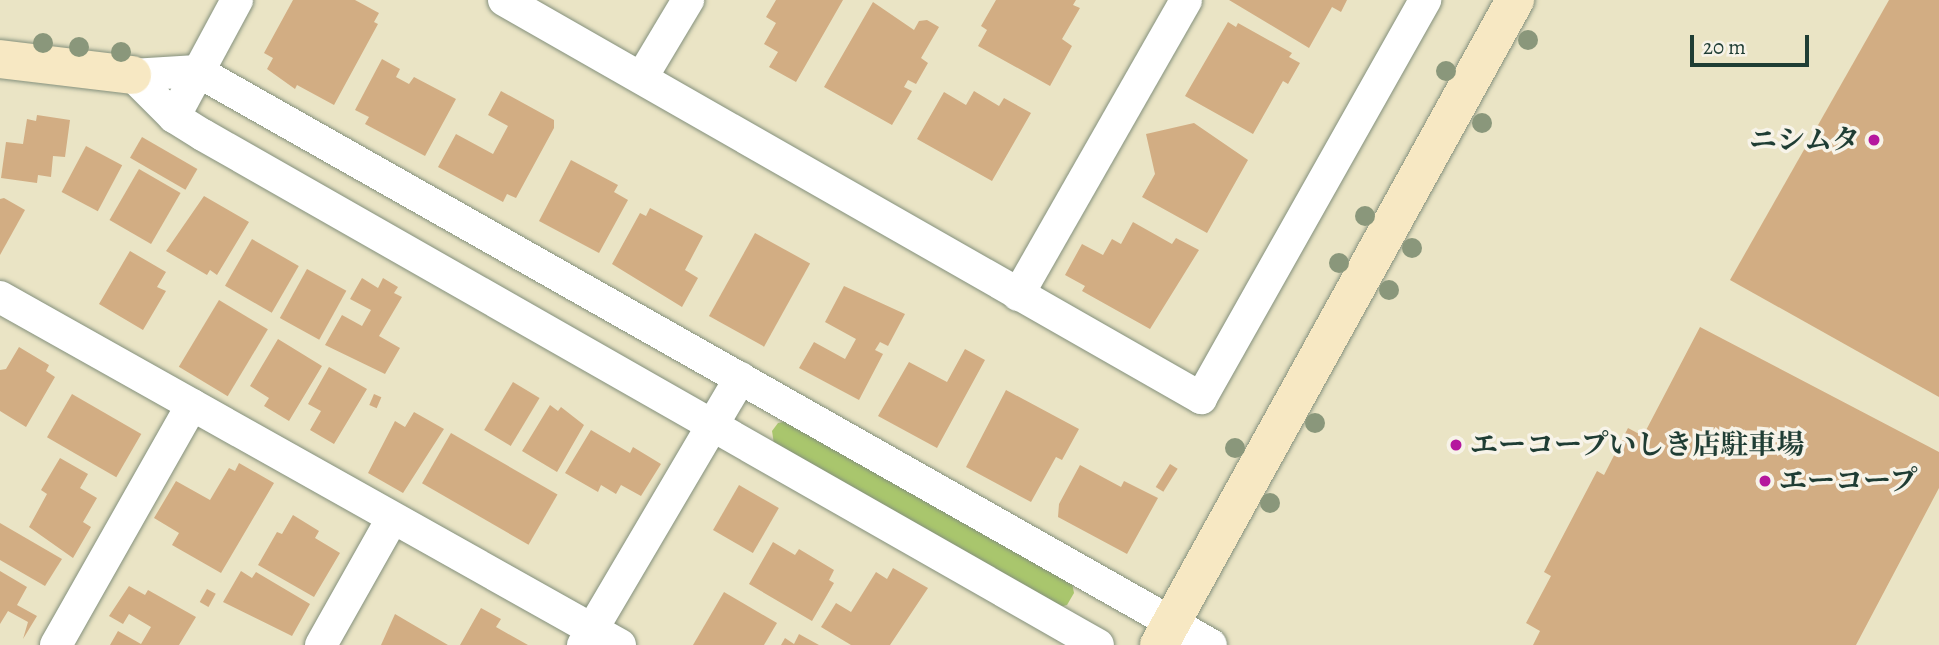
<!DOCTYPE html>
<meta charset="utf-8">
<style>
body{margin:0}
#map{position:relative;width:1939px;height:645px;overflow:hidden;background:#eae4c5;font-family:Alegreya,"Noto Serif JP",serif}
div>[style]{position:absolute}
.green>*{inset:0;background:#a9c66d}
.building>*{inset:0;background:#d2ad83;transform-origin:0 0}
.roads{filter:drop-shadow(0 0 2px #84907c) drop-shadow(0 0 2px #84907c)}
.street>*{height:32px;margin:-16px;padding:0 16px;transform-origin:16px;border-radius:16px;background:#fff}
.secondary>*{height:38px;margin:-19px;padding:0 19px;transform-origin:19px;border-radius:19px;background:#f7e8c3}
.trees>*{width:20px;height:20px;margin:-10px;border-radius:50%;background:#8a977b}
.dots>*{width:19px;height:19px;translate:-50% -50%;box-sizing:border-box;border:4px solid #f7f3e8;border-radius:50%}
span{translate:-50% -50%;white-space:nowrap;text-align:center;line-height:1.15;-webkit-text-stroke:7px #f7f3e8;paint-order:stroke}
.poi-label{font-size:28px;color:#1f3d34;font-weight:700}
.right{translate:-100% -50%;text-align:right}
.left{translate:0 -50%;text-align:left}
.scale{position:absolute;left:1690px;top:35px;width:119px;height:32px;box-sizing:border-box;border:4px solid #1f3d34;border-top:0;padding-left:9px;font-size:21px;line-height:24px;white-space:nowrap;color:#1f3d34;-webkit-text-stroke:5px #f7f3e8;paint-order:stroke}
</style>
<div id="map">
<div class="green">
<i style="clip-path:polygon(793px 420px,1071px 578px,1074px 593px,1067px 605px,1052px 609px,775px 450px,772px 431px,778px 423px)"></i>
</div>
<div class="building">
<i style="clip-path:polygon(293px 0,355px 0,379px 13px,374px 22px,378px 24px,334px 105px,297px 85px,295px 89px,267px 69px,273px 58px,264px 53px)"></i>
<i style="clip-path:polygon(776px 0,843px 0,796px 82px,769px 67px,778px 52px,764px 44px,776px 23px,766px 17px)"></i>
<i style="clip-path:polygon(996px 0,1076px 0,1073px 5px,1080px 8px,1062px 39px,1072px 46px,1050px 86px,978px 46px,987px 30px,981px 26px)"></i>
<i style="clip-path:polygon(1229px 0,1347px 0,1341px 12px,1332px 7px,1309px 48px)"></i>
<i style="clip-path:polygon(1889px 0,1939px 0,1939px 397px,1730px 280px)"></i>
<i style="clip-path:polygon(873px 2px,914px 30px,919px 21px,927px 20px,939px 27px,921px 58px,928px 63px,916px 84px,908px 80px,904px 87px,912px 91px,892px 125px,824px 87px)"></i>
<i style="clip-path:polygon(1228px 22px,1236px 27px,1238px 23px,1292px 53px,1289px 57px,1300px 63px,1288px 84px,1283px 81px,1253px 134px,1185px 96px)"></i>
<i style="clip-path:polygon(382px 59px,400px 69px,396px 77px,409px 84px,414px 77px,456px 99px,425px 156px,365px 124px,369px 117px,355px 110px)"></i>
<i style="clip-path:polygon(501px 91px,554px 120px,554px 128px,516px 198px,507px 194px,503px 202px,438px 167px,456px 134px,493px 154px,508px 126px,488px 115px)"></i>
<i style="clip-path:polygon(974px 91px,999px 106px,1004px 98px,1031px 113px,992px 181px,917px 139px,944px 92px,966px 105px)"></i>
<i style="clip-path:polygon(37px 115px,70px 120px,65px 157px,53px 156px,51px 177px,38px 175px,37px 183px,1px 178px,6px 142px,23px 144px,27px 119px,36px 121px)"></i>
<i style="clip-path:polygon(1194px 123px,1248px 160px,1207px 233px,1142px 197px,1155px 174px,1146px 134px)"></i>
<i style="left:142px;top:137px;width:64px;height:24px;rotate:30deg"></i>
<i style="left:86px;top:146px;width:41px;height:52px;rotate:28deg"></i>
<i style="clip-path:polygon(571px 160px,618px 185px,614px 192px,628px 200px,599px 253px,539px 221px)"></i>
<i style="left:139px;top:169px;width:48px;height:59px;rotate:30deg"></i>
<i style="clip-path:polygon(204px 196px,249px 222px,217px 275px,210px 270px,207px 275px,166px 251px)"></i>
<i style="clip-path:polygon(4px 198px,25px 210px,0 255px,0 199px)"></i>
<i style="clip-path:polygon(650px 208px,703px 236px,685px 270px,698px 278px,682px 307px,612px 264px,640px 213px,646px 216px)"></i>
<i style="clip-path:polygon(1133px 222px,1172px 244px,1176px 238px,1199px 250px,1150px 329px,1082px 291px,1085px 286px,1065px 275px,1082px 244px,1103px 255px,1112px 239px,1121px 244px)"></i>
<i style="left:755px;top:233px;width:63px;height:95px;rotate:29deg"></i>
<i style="left:252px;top:239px;width:54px;height:54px;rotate:30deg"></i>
<i style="clip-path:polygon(130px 251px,166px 272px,157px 287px,166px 291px,143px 330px,99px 304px)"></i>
<i style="left:307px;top:269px;width:45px;height:56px;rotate:29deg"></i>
<i style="clip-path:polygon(362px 278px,378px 288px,383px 278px,398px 287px,394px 293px,402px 297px,379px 336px,400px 348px,385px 374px,325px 345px,342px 315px,362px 326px,371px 310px,350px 299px)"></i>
<i style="clip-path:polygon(844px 286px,905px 314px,888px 346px,880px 342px,875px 350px,883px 354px,859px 400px,799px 368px,814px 342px,845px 359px,856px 339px,825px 322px)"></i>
<i style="left:219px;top:300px;width:57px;height:78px;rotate:31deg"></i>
<i style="clip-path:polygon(1700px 327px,1939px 452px,1939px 488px,1856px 645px,1533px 645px,1540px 631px,1526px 623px,1551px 576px,1544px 572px,1597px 471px,1604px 475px,1628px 428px,1643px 436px)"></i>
<i style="clip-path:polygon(278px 339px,322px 366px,289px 421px,264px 406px,269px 398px,250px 386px)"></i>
<i style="clip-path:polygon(19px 347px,49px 365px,46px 371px,55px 377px,26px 427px,0 411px,0 370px,6px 369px)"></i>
<i style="clip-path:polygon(965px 349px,985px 360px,937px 448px,878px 416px,909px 362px,947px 382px)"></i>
<i style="clip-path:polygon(329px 367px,367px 389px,334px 444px,310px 430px,321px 411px,308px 404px)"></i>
<i style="left:513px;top:382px;width:31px;height:56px;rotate:31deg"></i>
<i style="clip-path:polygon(1006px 390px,1079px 429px,1062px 460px,1056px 457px,1031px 502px,966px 467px)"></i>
<i style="left:72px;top:394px;width:80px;height:50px;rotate:30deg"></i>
<i style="left:374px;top:394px;width:8px;height:12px;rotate:23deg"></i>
<i style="clip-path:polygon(550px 405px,558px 411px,561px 407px,584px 425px,557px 472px,522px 451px)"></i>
<i style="clip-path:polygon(414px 412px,444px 429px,403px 493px,368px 473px,395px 421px,405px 427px)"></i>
<i style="clip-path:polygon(591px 430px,630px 453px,633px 447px,661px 464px,641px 496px,621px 485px,616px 494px,601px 485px,598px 492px,565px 473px)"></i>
<i style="left:451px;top:433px;width:123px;height:58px;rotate:30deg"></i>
<i style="clip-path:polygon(60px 458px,88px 474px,80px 488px,97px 498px,83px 522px,91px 527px,73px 558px,29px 527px,47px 494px,41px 490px)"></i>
<i style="clip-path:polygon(239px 463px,274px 483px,221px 573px,172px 545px,179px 533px,154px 518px,176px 481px,210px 500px,229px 468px,235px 471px)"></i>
<i style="left:1170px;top:464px;width:9px;height:27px;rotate:32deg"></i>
<i style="clip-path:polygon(1080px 465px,1121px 487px,1124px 481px,1158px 498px,1127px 554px,1058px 517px,1059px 504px)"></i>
<i style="left:739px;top:485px;width:46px;height:52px;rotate:30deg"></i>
<i style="clip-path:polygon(293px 515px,319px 531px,315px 538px,340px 553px,314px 597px,258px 565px,277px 532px,282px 534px)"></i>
<i style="clip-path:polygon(0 523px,62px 559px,45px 586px,0 560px)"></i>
<i style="clip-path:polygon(773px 542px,795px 555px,799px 549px,834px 570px,829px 580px,834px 583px,812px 621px,749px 584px)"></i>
<i style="clip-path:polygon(893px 568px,928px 588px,890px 645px,851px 645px,821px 627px,836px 603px,851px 612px,876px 572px,887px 579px)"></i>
<i style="clip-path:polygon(0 571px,27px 587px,17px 605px,37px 616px,23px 639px,28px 622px,8px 611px,0 624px)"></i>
<i style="clip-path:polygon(241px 571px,252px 578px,256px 572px,310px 604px,292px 636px,223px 602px)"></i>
<i style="clip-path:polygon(129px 586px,145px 595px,148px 590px,196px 617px,179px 645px,110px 645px,118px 631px,141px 644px,151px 627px,129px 614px,123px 624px,109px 616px)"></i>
<i style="left:207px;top:589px;width:10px;height:15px;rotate:29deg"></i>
<i style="clip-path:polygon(724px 592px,777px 623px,764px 645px,693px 645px)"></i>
<i style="clip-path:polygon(481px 608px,501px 619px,496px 627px,528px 645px,460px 645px)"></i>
<i style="clip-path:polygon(395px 614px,412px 624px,448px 645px,381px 645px)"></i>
<i style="clip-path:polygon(799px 634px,819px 645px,781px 645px,785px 638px,794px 644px)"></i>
</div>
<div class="roads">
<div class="street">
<i style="left:504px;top:0;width:803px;rotate:29.73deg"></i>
<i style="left:1201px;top:398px;width:457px;rotate:-60.6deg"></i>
<i style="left:132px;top:75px;width:65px;rotate:-3.5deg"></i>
<i style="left:197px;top:71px;width:1165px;rotate:29.51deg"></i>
<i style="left:132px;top:75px;width:59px;rotate:45deg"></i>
<i style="left:174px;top:117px;width:34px;rotate:32deg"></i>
<i style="left:203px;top:135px;width:1030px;rotate:29.68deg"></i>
<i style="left:642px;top:77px;width:90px;rotate:-59.1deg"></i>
<i style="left:174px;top:117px;width:133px;rotate:-61.7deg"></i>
<i style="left:1018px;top:295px;width:339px;rotate:-60.3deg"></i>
<i style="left:0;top:297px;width:711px;rotate:29.31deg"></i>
<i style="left:56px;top:645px;width:276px;rotate:-60.5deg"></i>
<i style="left:321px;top:645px;width:145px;rotate:-60.6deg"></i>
<i style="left:583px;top:645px;width:310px;rotate:-59.5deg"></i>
</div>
<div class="secondary">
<i style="left:0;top:59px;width:133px;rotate:6.9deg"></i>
<i style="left:1159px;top:645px;width:737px;rotate:-61.1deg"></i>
</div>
</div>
<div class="trees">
<i style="left:1528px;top:40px"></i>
<i style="left:43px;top:43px"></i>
<i style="left:79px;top:47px"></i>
<i style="left:121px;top:52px"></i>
<i style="left:1446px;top:71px"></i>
<i style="left:1482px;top:123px"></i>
<i style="left:1365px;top:216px"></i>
<i style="left:1412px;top:248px"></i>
<i style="left:1339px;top:263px"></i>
<i style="left:1389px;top:290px"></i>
<i style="left:1315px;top:423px"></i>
<i style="left:1235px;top:448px"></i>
<i style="left:1270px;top:503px"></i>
</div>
<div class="dots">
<i style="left:1874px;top:140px;background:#b5179e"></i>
<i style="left:1456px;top:445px;background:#b5179e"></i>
<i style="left:1765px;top:481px;background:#b5179e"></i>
</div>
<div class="poi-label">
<span class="right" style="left:1860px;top:140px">ニシムタ</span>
<span class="left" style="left:1470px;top:445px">エーコープいしき店駐車場</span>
<span class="left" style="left:1779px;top:481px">エーコープ</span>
</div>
<div class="scale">20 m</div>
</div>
